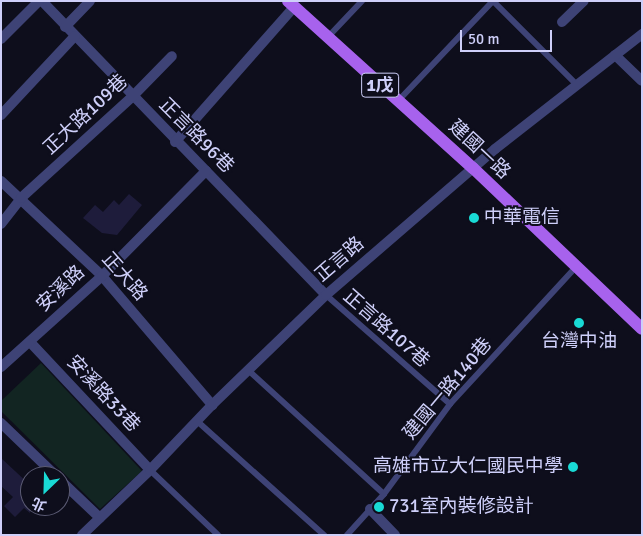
<!DOCTYPE html>
<meta charset="utf-8">
<style>
body{margin:0}
#map{position:relative;width:643px;height:536px;overflow:hidden;background:#0e0e1c;font-family:Signika,"Noto Sans TC",sans-serif}
div>[style]{position:absolute}
.green>*{inset:0;background:#122522}
.building>*{inset:0;background:#1e1c3b}
.lane>*{height:6px;margin:-3px;padding:0 3px;transform-origin:3px;border-radius:3px;background:#3e4376}
.street>*{height:10px;margin:-5px;padding:0 5px;transform-origin:5px;border-radius:5px;background:#3e4376}
.primary>*{height:12px;margin:-6px;padding:0 6px;transform-origin:6px;border-radius:6px;background:#a762ed}
.dots>*{width:14px;height:14px;translate:-50% -50%;box-sizing:border-box;border:2px solid #0e0e1c;border-radius:50%}
span{translate:-50% -50%;white-space:nowrap;text-align:center;line-height:1.15;-webkit-text-stroke:4px #0e0e1c;paint-order:stroke}
.shield-label span{padding:1px 4px;background:#0e0e1c;border:1px solid;border-radius:4px;-webkit-text-stroke-width:0}
.shield-label{font-size:18px;color:#cecff9;font-weight:700}
.street-label{font-size:19px;color:#cecff9}
.poi-label{font-size:19px;color:#cecff9}
.left{translate:0 -50%;text-align:left}
.right{translate:-100% -50%;text-align:right}
.frame{position:absolute;inset:0;border:2px solid #cecff9;pointer-events:none}
.north{position:absolute;left:20px;top:466px;width:50px;height:50px;box-sizing:border-box;background:#0e0e1c;border:1px solid #5b5b74;border-radius:50%;rotate:204deg;font-size:14px;font-weight:700;line-height:20px;text-align:center;color:#cecff9}
.north::after{content:'';display:block;margin:auto;width:18px;height:22px;background:#19dad5;clip-path:polygon(50% 0,100% 100%,50% 72%,0 100%)}
.scale{position:absolute;left:460px;top:30px;width:92px;height:22px;box-sizing:border-box;border:2px solid #cecff9;border-top:0;padding-left:6px;font-size:15px;line-height:18px;white-space:nowrap;color:#cecff9;-webkit-text-stroke:4px #0e0e1c;paint-order:stroke}
</style>
<div id="map">
<div class="green">
<i style="clip-path:polygon(41px 363px,142px 471px,100px 509px,1px 411px,1px 401px)"></i>
</div>
<div class="building">
<i style="clip-path:polygon(129px 194px,142px 205px,117px 235px,102px 233px,83px 218px,95px 205px,103px 212px,114px 200px,119px 205px)"></i>
<i style="clip-path:polygon(1px 458px,30px 485px,30px 513px,24px 508px,15px 517px,4px 506px,13px 497px,1px 486px)"></i>
</div>
<div class="lane">
<i style="left:493px;top:1px;width:119px;rotate:45deg"></i>
<i style="left:327px;top:38px;width:51px;rotate:-46.6deg"></i>
<i style="left:398px;top:101px;width:138px;rotate:-46.5deg"></i>
<i style="left:326px;top:295px;width:165px;rotate:41.3deg"></i>
<i style="left:248px;top:370px;width:184px;rotate:42.4deg"></i>
<i style="left:197px;top:421px;width:171px;rotate:41.9deg"></i>
<i style="left:150px;top:470px;width:94px;rotate:43.7deg"></i>
<i style="left:347px;top:535px;width:55px;rotate:-47.9deg"></i>
<i style="left:384px;top:494px;width:112px;rotate:-53.7deg"></i>
<i style="left:450px;top:404px;width:186px;rotate:-47.4deg"></i>
</div>
<div class="street">
<i style="left:42px;top:1px;width:409px;rotate:46deg"></i>
<i style="left:562px;top:22px;width:30px;rotate:-44deg"></i>
<i style="left:65px;top:27px;width:36px;rotate:-46deg"></i>
<i style="left:1px;top:39px;width:54px;rotate:-45deg"></i>
<i style="left:615px;top:55px;width:37px;rotate:44deg"></i>
<i style="left:1px;top:115px;width:108px;rotate:-46.9deg"></i>
<i style="left:175px;top:142px;width:180px;rotate:-48.6deg"></i>
<i style="left:1px;top:181px;width:139px;rotate:43.2deg"></i>
<i style="left:102px;top:276px;width:170px;rotate:49.5deg"></i>
<i style="left:1px;top:224px;width:33px;rotate:-52deg"></i>
<i style="left:21px;top:198px;width:150px;rotate:-42.3deg"></i>
<i style="left:132px;top:97px;width:57px;rotate:-45.7deg"></i>
<i style="left:30px;top:342px;width:175px;rotate:46.8deg"></i>
<i style="left:1px;top:367px;width:136px;rotate:-42deg"></i>
<i style="left:102px;top:276px;width:148px;rotate:-45.3deg"></i>
<i style="left:1px;top:423px;width:76px;rotate:43.9deg"></i>
<i style="left:60px;top:480px;width:55px;rotate:43.5deg"></i>
<i style="left:370px;top:509px;width:36px;rotate:46deg"></i>
<i style="left:82px;top:535px;width:94px;rotate:-43.7deg"></i>
<i style="left:150px;top:470px;width:90px;rotate:-46.4deg"></i>
<i style="left:212px;top:405px;width:158px;rotate:-44deg"></i>
<i style="left:326px;top:295px;width:223px;rotate:-40.8deg"></i>
<i style="left:495px;top:149px;width:187px;rotate:-38deg"></i>
</div>
<div class="primary">
<i style="left:288px;top:1px;width:249px;rotate:42.1deg"></i>
<i style="left:473px;top:168px;width:233px;rotate:43.6deg"></i>
</div>
<div class="dots">
<i style="left:474px;top:218px;background:#19dad5"></i>
<i style="left:579px;top:323px;background:#19dad5"></i>
<i style="left:573px;top:467px;background:#19dad5"></i>
<i style="left:379px;top:507px;background:#19dad5"></i>
</div>
<div class="shield-label">
<span style="left:380px;top:85px">1戊</span>
</div>
<div class="street-label">
<span style="left:86px;top:115px;rotate:-43deg">正大路109巷</span>
<span style="left:196px;top:136px;rotate:45deg">正言路96巷</span>
<span style="left:479px;top:150px;rotate:43deg">建國一路</span>
<span style="left:340px;top:260px;rotate:-41deg">正言路</span>
<span style="left:124px;top:277px;rotate:48deg">正大路</span>
<span style="left:61px;top:289px;rotate:-43deg">安溪路</span>
<span style="left:386px;top:329px;rotate:41deg">正言路107巷</span>
<span style="left:448px;top:389px;rotate:-50deg">建國一路140巷</span>
<span style="left:103px;top:394px;rotate:47deg">安溪路33巷</span>
</div>
<div class="poi-label">
<span class="left" style="left:484px;top:218px">中華電信</span>
<span style="left:579px;top:342px">台灣中油</span>
<span class="right" style="left:563px;top:467px">高雄市立大仁國民中學</span>
<span class="left" style="left:389px;top:507px">731室內裝修設計</span>
</div>
<div class="frame"></div>
<div class="north">北</div>
<div class="scale">50 m</div>
</div>
